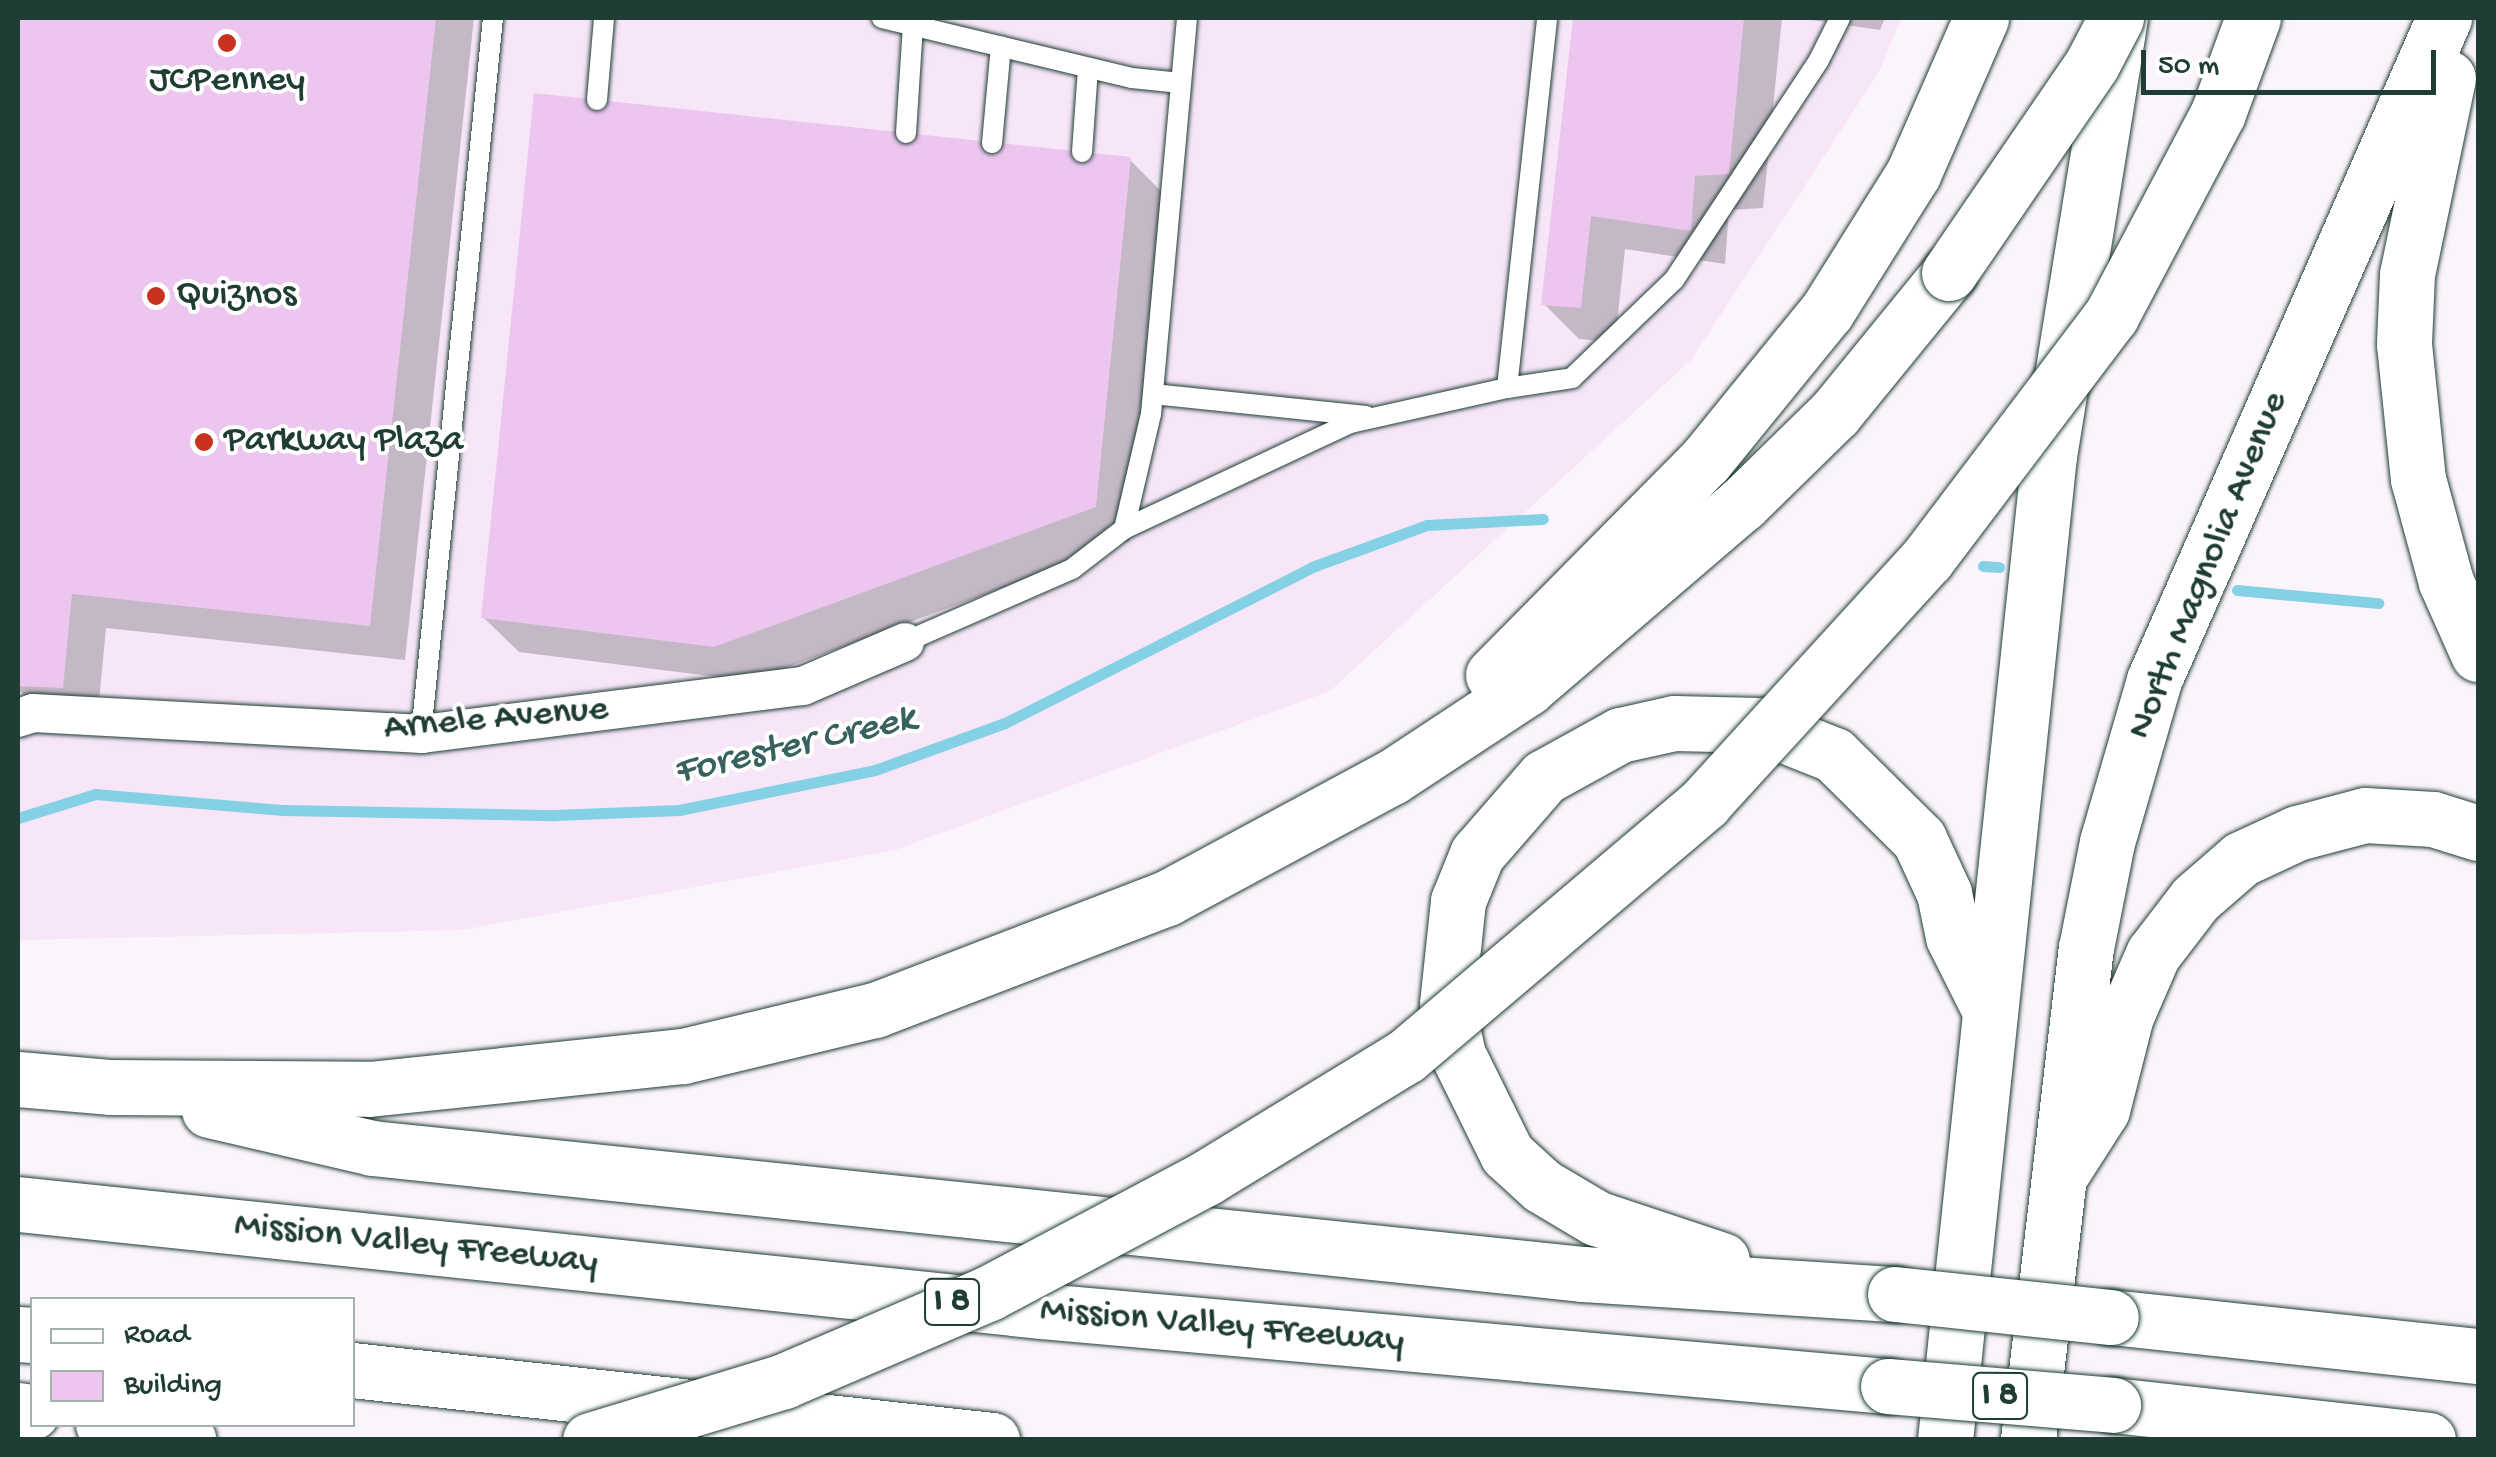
<!DOCTYPE html>
<style>
body{margin:0}
#map{position:relative;width:2496px;height:1457px;overflow:hidden;background:#fbf4fc;font-family:"Gochi Hand",sans-serif}
div>[style]{position:absolute}
.built>*{inset:0;background:#f6e6f8}
.shadow>*{inset:0;background:#0003}
.stream>*{height:11px;margin:-5.5px;padding:0 5.5px;transform-origin:5.5px;border-radius:5.5px;background:#84d0e4}
.building>*{inset:0;background:#ecc6ef}
.roads{filter:drop-shadow(0 0 2px #1f3d34) drop-shadow(0 0 2px #1f3d34)}
.service>*{height:20px;margin:-10px;padding:0 10px;transform-origin:10px;border-radius:10px;background:#fff}
.minor>*{height:38px;margin:-19px;padding:0 19px;transform-origin:19px;border-radius:19px;background:#fff}
.motorway>*{height:55px;margin:-27.5px;padding:0 27.5px;transform-origin:27.5px;border-radius:27.5px;background:#fff}
.bridges{filter:drop-shadow(0 0 2px #1f3d34) drop-shadow(0 0 2px #1f3d34)}
.motorway-bridge>*{height:55px;margin:-27.5px;padding:0 27.5px;transform-origin:27.5px;border-radius:27.5px;background:#fff}
.dots>*{width:28px;height:28px;translate:-50% -50%;box-sizing:border-box;border:5px solid #fff;border-radius:50%}
span{translate:-50% -50%;white-space:nowrap;text-align:center;line-height:1.15;-webkit-text-stroke:8px #fff;paint-order:stroke}
.shield-label span{padding:2px 8px;background:#fff;border:2px solid;border-radius:8px;-webkit-text-stroke-width:0}
.shield-label{font-size:35px;color:#1f3d34;font-weight:700}
.poi-label{font-size:38px;color:#1f3d34}
.left{translate:0 -50%;text-align:left}
.street-label{font-size:38px;color:#1f3d34}
.water-label{font-size:40px;color:#386260;font-style:italic}
.frame{position:absolute;inset:0;border:20px solid #1f3d34;pointer-events:none}
.legend{position:absolute;left:30px;top:1297px;width:325px;height:130px;box-sizing:border-box;background:#fff;border:2px solid #a5b1ae;margin:0;padding:12px 18px;list-style:none;font-size:30px;color:#1f3d34}
.legend li{display:flex;align-items:center;gap:20px;height:50px}
.legend b{width:50px;border:2px solid #a5b1ae}
.scale{position:absolute;left:2141px;top:50px;width:295px;height:45px;box-sizing:border-box;border:5px solid #1f3d34;border-top:0;padding-left:12px;font-size:30px;line-height:35px;white-space:nowrap;color:#1f3d34;-webkit-text-stroke:8px #fff;paint-order:stroke}
</style>
<div id="map">
<div class="built">
<i style="clip-path:polygon(18px 18px,1901px 18px,1879px 72px,1691px 360px,1330px 691px,895px 850px,462px 930px,18px 940px)"></i>
</div>
<div class="shadow">
<i style="clip-path:polygon(18px 18px,474px 18px,405px 660px,106px 628px,97px 722px,48px 720px,18px 689px)"></i>
<i style="clip-path:polygon(1576px 18px,1782px 18px,1763px 208px,1729px 210px,1725px 264px,1625px 249px,1615px 342px,1579px 339px,1544px 304px)"></i>
<i style="clip-path:polygon(1798px 18px,1885px 18px,1880px 30px)"></i>
<i style="clip-path:polygon(1130px 160px,1165px 195px,1130px 541px,750px 681px,519px 652px,483px 617px)"></i>
</div>
<div class="stream">
<i style="left:1983px;top:566px;width:16px;rotate:4deg"></i>
<i style="left:2237px;top:590px;width:142px;rotate:5.3deg"></i>
<i style="left:18px;top:818px;width:81px;rotate:-17.3deg"></i>
<i style="left:95px;top:794px;width:189px;rotate:4.9deg"></i>
<i style="left:283px;top:810px;width:272px;rotate:1.1deg"></i>
<i style="left:555px;top:815px;width:124px;rotate:-2.3deg"></i>
<i style="left:679px;top:810px;width:200px;rotate:-11.5deg"></i>
<i style="left:875px;top:770px;width:138px;rotate:-19.9deg"></i>
<i style="left:1005px;top:723px;width:344px;rotate:-26.9deg"></i>
<i style="left:1312px;top:567px;width:122px;rotate:-20.1deg"></i>
<i style="left:1427px;top:525px;width:116px;rotate:-3deg"></i>
</div>
<div class="building">
<i style="clip-path:polygon(18px 18px,436px 18px,370px 626px,72px 594px,63px 688px,18px 686px)"></i>
<i style="clip-path:polygon(1573px 18px,1744px 18px,1729px 174px,1695px 176px,1691px 231px,1591px 216px,1581px 308px,1541px 305px)"></i>
<i style="clip-path:polygon(534px 93px,1131px 157px,1096px 507px,714px 647px,481px 618px)"></i>
</div>
<div class="roads">
<div class="service">
<i style="left:882px;top:18px;width:257px;rotate:13.5deg"></i>
<i style="left:1132px;top:78px;width:49px;rotate:5.8deg"></i>
<i style="left:597px;top:100px;width:82px;rotate:-85.1deg"></i>
<i style="left:906px;top:133px;width:108px;rotate:-86.3deg"></i>
<i style="left:992px;top:143px;width:97px;rotate:-84.7deg"></i>
<i style="left:1082px;top:152px;width:84px;rotate:-85.9deg"></i>
<i style="left:1507px;top:388px;width:66px;rotate:-8.7deg"></i>
<i style="left:1572px;top:378px;width:141px;rotate:-43.9deg"></i>
<i style="left:1674px;top:280px;width:263px;rotate:-56.6deg"></i>
<i style="left:1819px;top:60px;width:47px;rotate:-63.4deg"></i>
<i style="left:1153px;top:394px;width:214px;rotate:5.9deg"></i>
<i style="left:1124px;top:529px;width:250px;rotate:-25.1deg"></i>
<i style="left:1350px;top:423px;width:161px;rotate:-12.6deg"></i>
<i style="left:1507px;top:388px;width:372px;rotate:-83.8deg"></i>
<i style="left:905px;top:642px;width:182px;rotate:-23.6deg"></i>
<i style="left:1072px;top:569px;width:66px;rotate:-37.6deg"></i>
<i style="left:1124px;top:529px;width:118px;rotate:-76.8deg"></i>
<i style="left:1151px;top:414px;width:398px;rotate:-84.8deg"></i>
<i style="left:421px;top:734px;width:720px;rotate:-84.26deg"></i>
</div>
<div class="minor">
<i style="left:18px;top:718px;width:16px;rotate:-18deg"></i>
<i style="left:33px;top:713px;width:390px;rotate:3.1deg"></i>
<i style="left:422px;top:734px;width:384px;rotate:-7.2deg"></i>
<i style="left:803px;top:686px;width:111px;rotate:-23.3deg"></i>
</div>
<div class="motorway">
<i style="left:2448px;top:78px;width:200px;rotate:101.8deg"></i>
<i style="left:2407px;top:274px;width:70px;rotate:92.5deg"></i>
<i style="left:2404px;top:344px;width:136px;rotate:84.1deg"></i>
<i style="left:2418px;top:479px;width:107px;rotate:74.8deg"></i>
<i style="left:2446px;top:582px;width:79px;rotate:66deg"></i>
<i style="left:1493px;top:675px;width:301px;rotate:-45.3deg"></i>
<i style="left:1705px;top:461px;width:193px;rotate:-50.9deg"></i>
<i style="left:1827px;top:311px;width:162px;rotate:-57.9deg"></i>
<i style="left:1913px;top:174px;width:170px;rotate:-66.4deg"></i>
<i style="left:18px;top:1079px;width:91px;rotate:5deg"></i>
<i style="left:109px;top:1087px;width:260px;rotate:0.4deg"></i>
<i style="left:369px;top:1089px;width:316px;rotate:-6deg"></i>
<i style="left:683px;top:1056px;width:197px;rotate:-13.5deg"></i>
<i style="left:875px;top:1010px;width:313px;rotate:-21deg"></i>
<i style="left:1167px;top:898px;width:255px;rotate:-28.3deg"></i>
<i style="left:1392px;top:777px;width:162px;rotate:-33.4deg"></i>
<i style="left:1527px;top:688px;width:283px;rotate:-40.6deg"></i>
<i style="left:1742px;top:504px;width:130px;rotate:-44.4deg"></i>
<i style="left:1835px;top:413px;width:181px;rotate:-50.8deg"></i>
<i style="left:209px;top:1110px;width:167px;rotate:13.1deg"></i>
<i style="left:372px;top:1148px;width:1218px;rotate:5.94deg"></i>
<i style="left:1583px;top:1274px;width:313px;rotate:3.7deg"></i>
<i style="left:2061px;top:1174px;width:76px;rotate:-57.4deg"></i>
<i style="left:2102px;top:1110px;width:97px;rotate:-75.7deg"></i>
<i style="left:2126px;top:1016px;width:68px;rotate:-66.5deg"></i>
<i style="left:2153px;top:954px;width:69px;rotate:-52.6deg"></i>
<i style="left:2195px;top:899px;width:61px;rotate:-41deg"></i>
<i style="left:2241px;top:859px;width:62px;rotate:-24.9deg"></i>
<i style="left:2297px;top:833px;width:70px;rotate:-14.8deg"></i>
<i style="left:2365px;top:815px;width:68px;rotate:3.4deg"></i>
<i style="left:2433px;top:819px;width:47px;rotate:17.3deg"></i>
<i style="left:18px;top:1204px;width:1030px;rotate:5.97deg"></i>
<i style="left:1042px;top:1311px;width:849px;rotate:5.07deg"></i>
<i style="left:1722px;top:1260px;width:133px;rotate:-161.6deg"></i>
<i style="left:1596px;top:1218px;width:63px;rotate:-149.3deg"></i>
<i style="left:1542px;top:1186px;width:47px;rotate:-137.6deg"></i>
<i style="left:1507px;top:1154px;width:110px;rotate:-116.3deg"></i>
<i style="left:1458px;top:1055px;width:52px;rotate:-102.2deg"></i>
<i style="left:1447px;top:1004px;width:104px;rotate:-83.9deg"></i>
<i style="left:1458px;top:901px;width:51px;rotate:-68deg"></i>
<i style="left:1477px;top:854px;width:102px;rotate:-49deg"></i>
<i style="left:1544px;top:777px;width:87px;rotate:-28.9deg"></i>
<i style="left:1620px;top:735px;width:55px;rotate:-12.5deg"></i>
<i style="left:1674px;top:723px;width:85px;rotate:1.3deg"></i>
<i style="left:1759px;top:725px;width:81px;rotate:21.8deg"></i>
<i style="left:1834px;top:755px;width:120px;rotate:44.7deg"></i>
<i style="left:1919px;top:839px;width:60px;rotate:65.2deg"></i>
<i style="left:1944px;top:893px;width:45px;rotate:78.4deg"></i>
<i style="left:1953px;top:937px;width:83px;rotate:63.4deg"></i>
<i style="left:2111px;top:1317px;width:369px;rotate:6.1deg"></i>
<i style="left:18px;top:1334px;width:14px;rotate:4deg"></i>
<i style="left:352px;top:1370px;width:644px;rotate:6.24deg"></i>
<i style="left:2113px;top:1405px;width:317px;rotate:6.3deg"></i>
<i style="left:18px;top:1410px;width:14px;rotate:8deg"></i>
<i style="left:103px;top:1424px;width:87px;rotate:10.5deg"></i>
<i style="left:1945px;top:1440px;width:989px;rotate:-83.97deg"></i>
<i style="left:2049px;top:456px;width:444px;rotate:-80.8deg"></i>
<i style="left:2028px;top:1440px;width:495px;rotate:-83.3deg"></i>
<i style="left:2086px;top:948px;width:108px;rotate:-78.8deg"></i>
<i style="left:2107px;top:842px;width:169px;rotate:-73.8deg"></i>
<i style="left:2154px;top:680px;width:723px;rotate:-66.34deg"></i>
</div>
</div>
<div class="bridges">
<div class="motorway-bridge">
<i style="left:1949px;top:273px;width:253px;rotate:-55.6deg"></i>
<i style="left:2092px;top:64px;width:52px;rotate:-62.4deg"></i>
<i style="left:1895px;top:1294px;width:217px;rotate:6.1deg"></i>
<i style="left:1888px;top:1386px;width:226px;rotate:4.8deg"></i>
<i style="left:590px;top:1440px;width:203px;rotate:-16.9deg"></i>
<i style="left:784px;top:1381px;width:223px;rotate:-23.2deg"></i>
<i style="left:989px;top:1293px;width:246px;rotate:-27.9deg"></i>
<i style="left:1206px;top:1178px;width:234px;rotate:-31.4deg"></i>
<i style="left:1406px;top:1056px;width:392px;rotate:-40.3deg"></i>
<i style="left:1705px;top:802px;width:329px;rotate:-47.6deg"></i>
<i style="left:1927px;top:559px;width:305px;rotate:-52.9deg"></i>
<i style="left:2111px;top:316px;width:229px;rotate:-62.2deg"></i>
<i style="left:2218px;top:113px;width:101px;rotate:-69.8deg"></i>
</div>
</div>
<div class="dots">
<i style="left:227px;top:43px;background:#c8321e"></i>
<i style="left:156px;top:296px;background:#c8321e"></i>
<i style="left:204px;top:442px;background:#c8321e"></i>
</div>
<div class="shield-label">
<span style="left:952px;top:1302px">I 8</span>
<span style="left:2000px;top:1396px">I 8</span>
</div>
<div class="poi-label">
<span style="left:227px;top:82px">JCPenney</span>
<span class="left" style="left:176px;top:296px">Quiznos</span>
<span class="left" style="left:224px;top:442px">Parkway Plaza</span>
</div>
<div class="street-label">
<span style="left:2209px;top:566px;rotate:-68deg">North Magnolia Avenue</span>
<span style="left:496px;top:720px;rotate:-5deg">Arnele Avenue</span>
<span style="left:416px;top:1245px;rotate:6deg">Mission Valley Freeway</span>
<span style="left:1222px;top:1327px;rotate:5deg">Mission Valley Freeway</span>
</div>
<div class="water-label">
<span style="left:795px;top:747px;rotate:-13deg">Forester Creek</span>
</div>
<div class="frame"></div>
<ul class="legend">
<li><b style="height:12px;background:#fff"></b>Road</li>
<li><b style="height:28px;background:#ecc6ef"></b>Building</li>
</ul>
<div class="scale">50 m</div>
</div>
